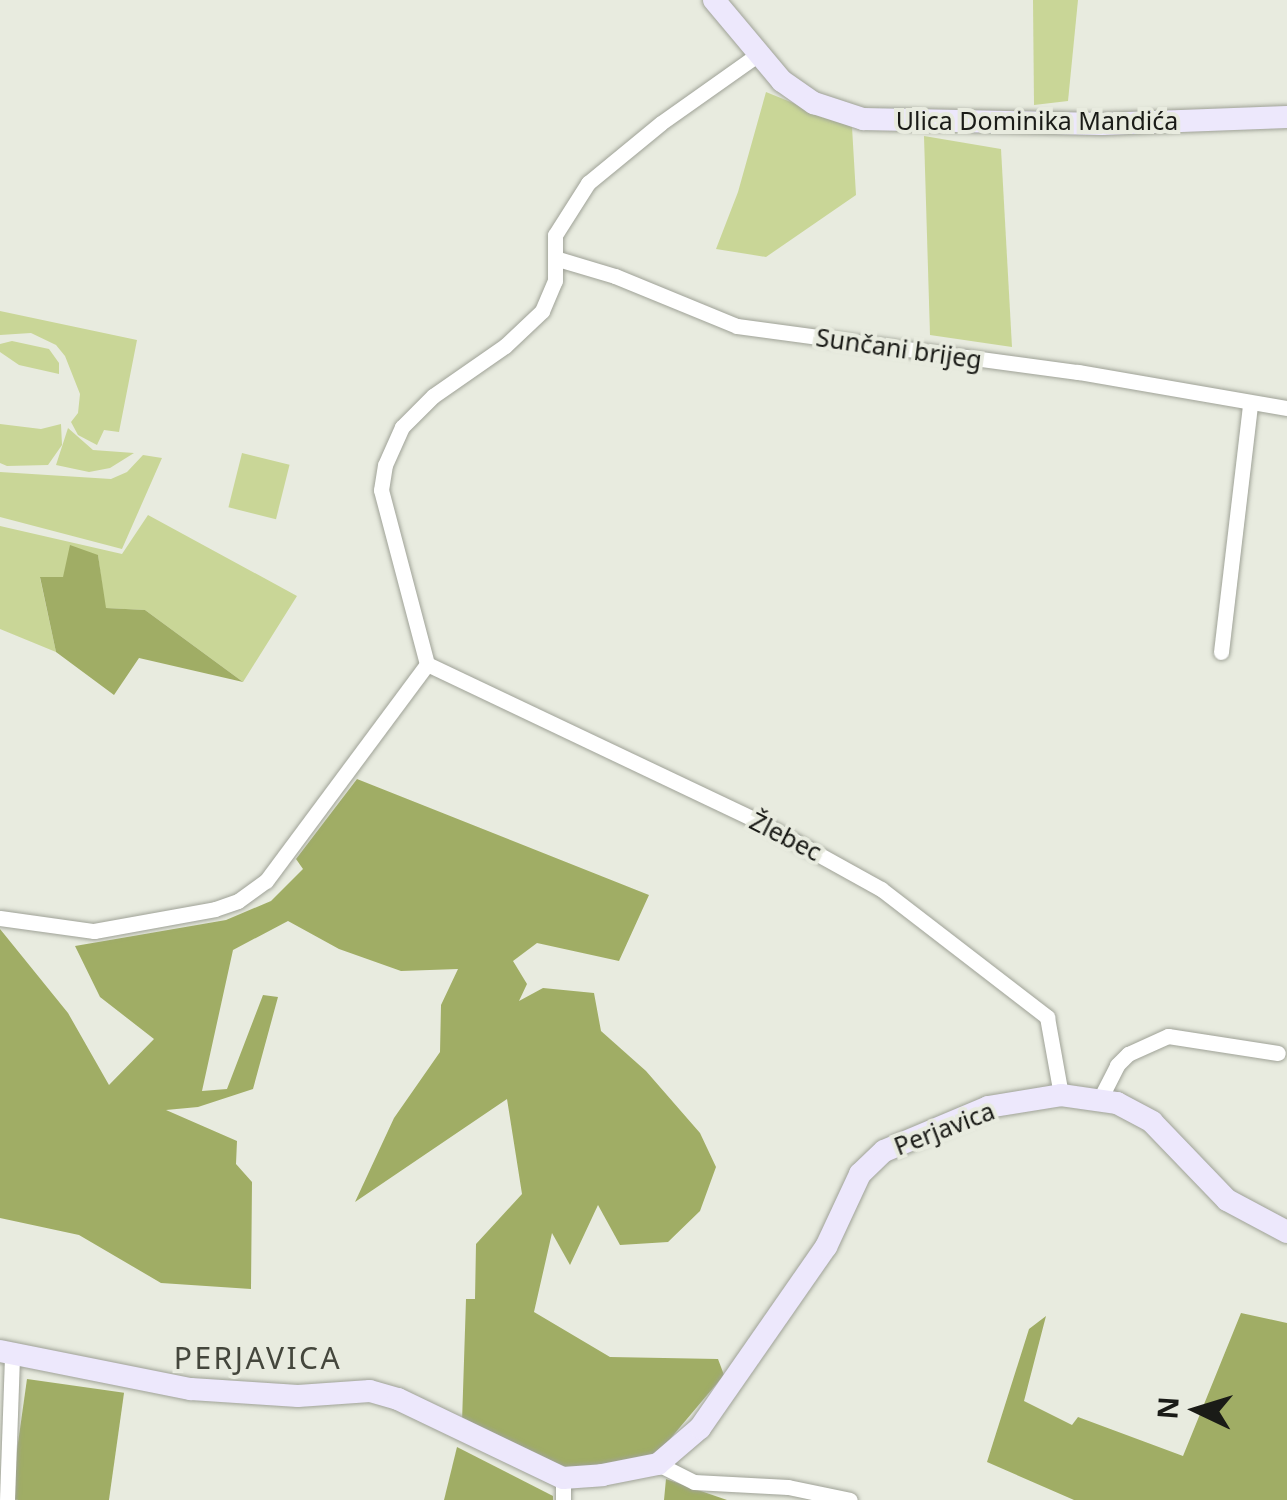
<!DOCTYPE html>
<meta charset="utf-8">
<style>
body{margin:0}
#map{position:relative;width:1287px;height:1500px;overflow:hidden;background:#e8ebdf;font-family:"Noto Sans",sans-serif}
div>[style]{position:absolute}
.green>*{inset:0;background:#c9d697;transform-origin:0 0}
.forest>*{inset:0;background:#a0ad65;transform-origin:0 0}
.roads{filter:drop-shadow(0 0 2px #9fa297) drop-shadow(0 0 2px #9fa297)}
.street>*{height:15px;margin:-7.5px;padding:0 7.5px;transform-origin:7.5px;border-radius:7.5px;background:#fff}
.secondary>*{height:22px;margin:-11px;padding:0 11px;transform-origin:11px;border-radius:11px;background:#ede8fc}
span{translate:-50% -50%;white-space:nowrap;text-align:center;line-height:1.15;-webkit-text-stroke:8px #e8ebdf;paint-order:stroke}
.street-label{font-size:25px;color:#1a1b17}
.quarter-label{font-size:30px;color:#44463c;letter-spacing:2.5px}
.north{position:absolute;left:1147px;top:1360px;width:100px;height:100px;-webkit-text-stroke:8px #e8ebdf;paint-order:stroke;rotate:274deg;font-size:28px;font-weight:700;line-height:40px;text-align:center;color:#1a1b17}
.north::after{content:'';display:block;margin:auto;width:35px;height:45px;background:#1a1b17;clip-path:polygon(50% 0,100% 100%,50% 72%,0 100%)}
</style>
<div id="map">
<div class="green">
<i style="clip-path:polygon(1033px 0,1078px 0,1068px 101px,1034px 105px)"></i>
<i style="clip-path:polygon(766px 92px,852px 127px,856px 195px,766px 257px,716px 249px,738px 192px)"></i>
<i style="clip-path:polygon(924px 136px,1001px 149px,1012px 347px,930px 335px)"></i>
<i style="clip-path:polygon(0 311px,137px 340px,119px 432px,104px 430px,97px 445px,78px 435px,71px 422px,78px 413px,80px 394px,65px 356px,56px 345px,31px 333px,0 335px)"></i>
<i style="clip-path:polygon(12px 341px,49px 349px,59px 363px,59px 374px,19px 365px,0 352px,0 344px)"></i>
<i style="clip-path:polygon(0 424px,41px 429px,61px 424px,62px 445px,48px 465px,7px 466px,0 463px)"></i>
<i style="clip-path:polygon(68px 428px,93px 450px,134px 453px,110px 468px,89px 472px,56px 465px)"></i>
<i style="left:242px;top:453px;width:49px;height:56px;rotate:14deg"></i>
<i style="clip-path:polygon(143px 455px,162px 458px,122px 549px,0 517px,0 472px,111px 479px,127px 472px)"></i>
<i style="clip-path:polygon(148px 515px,297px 596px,243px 682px,145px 610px,105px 608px,98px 555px,63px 577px,40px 578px,56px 652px,0 629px,0 526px,122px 554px)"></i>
</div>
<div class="forest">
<i style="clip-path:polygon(70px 545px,98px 555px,106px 608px,145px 610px,243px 682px,139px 658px,114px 695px,56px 652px,40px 577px,63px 577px)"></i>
<i style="clip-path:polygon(357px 779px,649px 895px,619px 961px,537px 943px,513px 961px,527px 984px,519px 1001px,543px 988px,594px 993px,601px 1031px,646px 1071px,700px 1133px,716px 1167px,700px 1211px,668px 1242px,620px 1245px,598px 1205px,570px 1265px,552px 1233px,534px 1312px,610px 1357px,718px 1359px,724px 1375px,654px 1458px,569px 1470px,462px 1422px,466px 1299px,475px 1299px,476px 1244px,522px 1194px,507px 1099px,355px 1202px,394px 1118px,440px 1052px,441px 1005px,458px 969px,401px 971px,339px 949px,288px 921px,233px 950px,202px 1091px,227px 1089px,263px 995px,278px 997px,253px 1089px,198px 1107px,166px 1110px,237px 1141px,236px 1164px,252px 1182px,251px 1289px,161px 1283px,79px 1235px,0 1218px,0 929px,68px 1013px,109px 1085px,154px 1039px,100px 997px,75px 946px,226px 920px,271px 901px,303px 869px,296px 859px)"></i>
<i style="clip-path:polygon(1241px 1313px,1287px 1323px,1287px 1500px,1074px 1500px,987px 1462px,1029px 1329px,1046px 1316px,1024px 1401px,1072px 1425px,1078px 1417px,1183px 1456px)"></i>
<i style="left:27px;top:1379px;width:98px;height:121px;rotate:8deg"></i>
<i style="clip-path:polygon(457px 1447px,553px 1496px,553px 1500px,444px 1500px)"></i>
<i style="clip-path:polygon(666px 1479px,727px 1500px,664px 1500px)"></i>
</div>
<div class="roads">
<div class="street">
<i style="left:558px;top:259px;width:59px;rotate:16.6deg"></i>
<i style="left:615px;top:276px;width:132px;rotate:22.3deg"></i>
<i style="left:737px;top:326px;width:344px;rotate:7.7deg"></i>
<i style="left:1078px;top:372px;width:212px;rotate:9.8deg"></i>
<i style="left:1221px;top:652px;width:250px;rotate:-83.3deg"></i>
<i style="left:427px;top:664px;width:371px;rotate:25.4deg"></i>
<i style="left:762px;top:823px;width:136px;rotate:29deg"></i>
<i style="left:881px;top:889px;width:210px;rotate:37.6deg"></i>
<i style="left:1047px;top:1017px;width:79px;rotate:79.8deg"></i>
<i style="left:0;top:918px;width:95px;rotate:7.9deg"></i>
<i style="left:94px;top:931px;width:123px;rotate:-10.3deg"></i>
<i style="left:215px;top:909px;width:24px;rotate:-19deg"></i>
<i style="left:238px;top:901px;width:34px;rotate:-36deg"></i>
<i style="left:266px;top:881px;width:270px;rotate:-53.4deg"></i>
<i style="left:427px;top:664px;width:180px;rotate:-104.8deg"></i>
<i style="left:381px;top:490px;width:25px;rotate:-81deg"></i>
<i style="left:385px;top:465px;width:42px;rotate:-65.9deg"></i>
<i style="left:402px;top:427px;width:44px;rotate:-45deg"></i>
<i style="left:433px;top:396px;width:88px;rotate:-34.8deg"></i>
<i style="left:505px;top:346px;width:51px;rotate:-43.4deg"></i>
<i style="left:542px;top:311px;width:33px;rotate:-67deg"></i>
<i style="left:555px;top:281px;width:46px;rotate:-90deg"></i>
<i style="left:555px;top:235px;width:62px;rotate:-57.6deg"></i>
<i style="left:588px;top:183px;width:94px;rotate:-39.4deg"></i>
<i style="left:661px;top:123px;width:121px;rotate:-35.3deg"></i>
<i style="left:1100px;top:1099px;width:38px;rotate:-63deg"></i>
<i style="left:1117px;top:1065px;width:16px;rotate:-45deg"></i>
<i style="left:1128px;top:1054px;width:44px;rotate:-24.2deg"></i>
<i style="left:1168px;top:1036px;width:111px;rotate:8.8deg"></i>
<i style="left:658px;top:1464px;width:40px;rotate:26.6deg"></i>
<i style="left:694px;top:1482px;width:94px;rotate:3deg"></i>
<i style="left:788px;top:1487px;width:63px;rotate:11.8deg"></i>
<i style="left:563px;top:1478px;width:22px;rotate:90deg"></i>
<i style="left:7px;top:1500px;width:145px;rotate:-88deg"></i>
</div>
<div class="secondary">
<i style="left:714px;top:0;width:106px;rotate:50deg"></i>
<i style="left:782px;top:81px;width:39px;rotate:35deg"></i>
<i style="left:814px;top:103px;width:52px;rotate:18.1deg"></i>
<i style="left:863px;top:119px;width:239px;rotate:1.2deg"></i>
<i style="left:1102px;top:124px;width:185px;rotate:-2.2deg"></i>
<i style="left:0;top:1351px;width:195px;rotate:11.3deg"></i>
<i style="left:191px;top:1389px;width:107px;rotate:3.7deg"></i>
<i style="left:298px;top:1396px;width:72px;rotate:-4deg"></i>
<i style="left:370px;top:1391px;width:29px;rotate:16deg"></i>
<i style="left:398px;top:1399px;width:183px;rotate:25.6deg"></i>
<i style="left:563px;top:1478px;width:39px;rotate:-4deg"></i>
<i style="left:602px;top:1475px;width:57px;rotate:-11.1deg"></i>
<i style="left:658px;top:1464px;width:55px;rotate:-40.6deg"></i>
<i style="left:700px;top:1428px;width:221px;rotate:-55.2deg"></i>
<i style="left:826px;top:1247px;width:81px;rotate:-65deg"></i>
<i style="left:860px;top:1174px;width:33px;rotate:-44deg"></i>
<i style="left:884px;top:1151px;width:113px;rotate:-22.9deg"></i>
<i style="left:988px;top:1107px;width:74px;rotate:-9.3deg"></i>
<i style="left:1061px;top:1095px;width:57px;rotate:8.1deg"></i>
<i style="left:1117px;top:1103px;width:40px;rotate:28deg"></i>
<i style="left:1152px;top:1122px;width:108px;rotate:46.1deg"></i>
<i style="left:1227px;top:1200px;width:68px;rotate:28.1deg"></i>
</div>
</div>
<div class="street-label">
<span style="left:1037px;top:120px">Ulica Dominika Mandića</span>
<span style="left:899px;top:348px;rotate:8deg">Sunčani brijeg</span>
<span style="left:786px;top:836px;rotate:27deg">Žlebec</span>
<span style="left:944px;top:1128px;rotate:-21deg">Perjavica</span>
</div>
<div class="quarter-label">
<span style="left:258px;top:1358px">PERJAVICA</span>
</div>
<div class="north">N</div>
</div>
